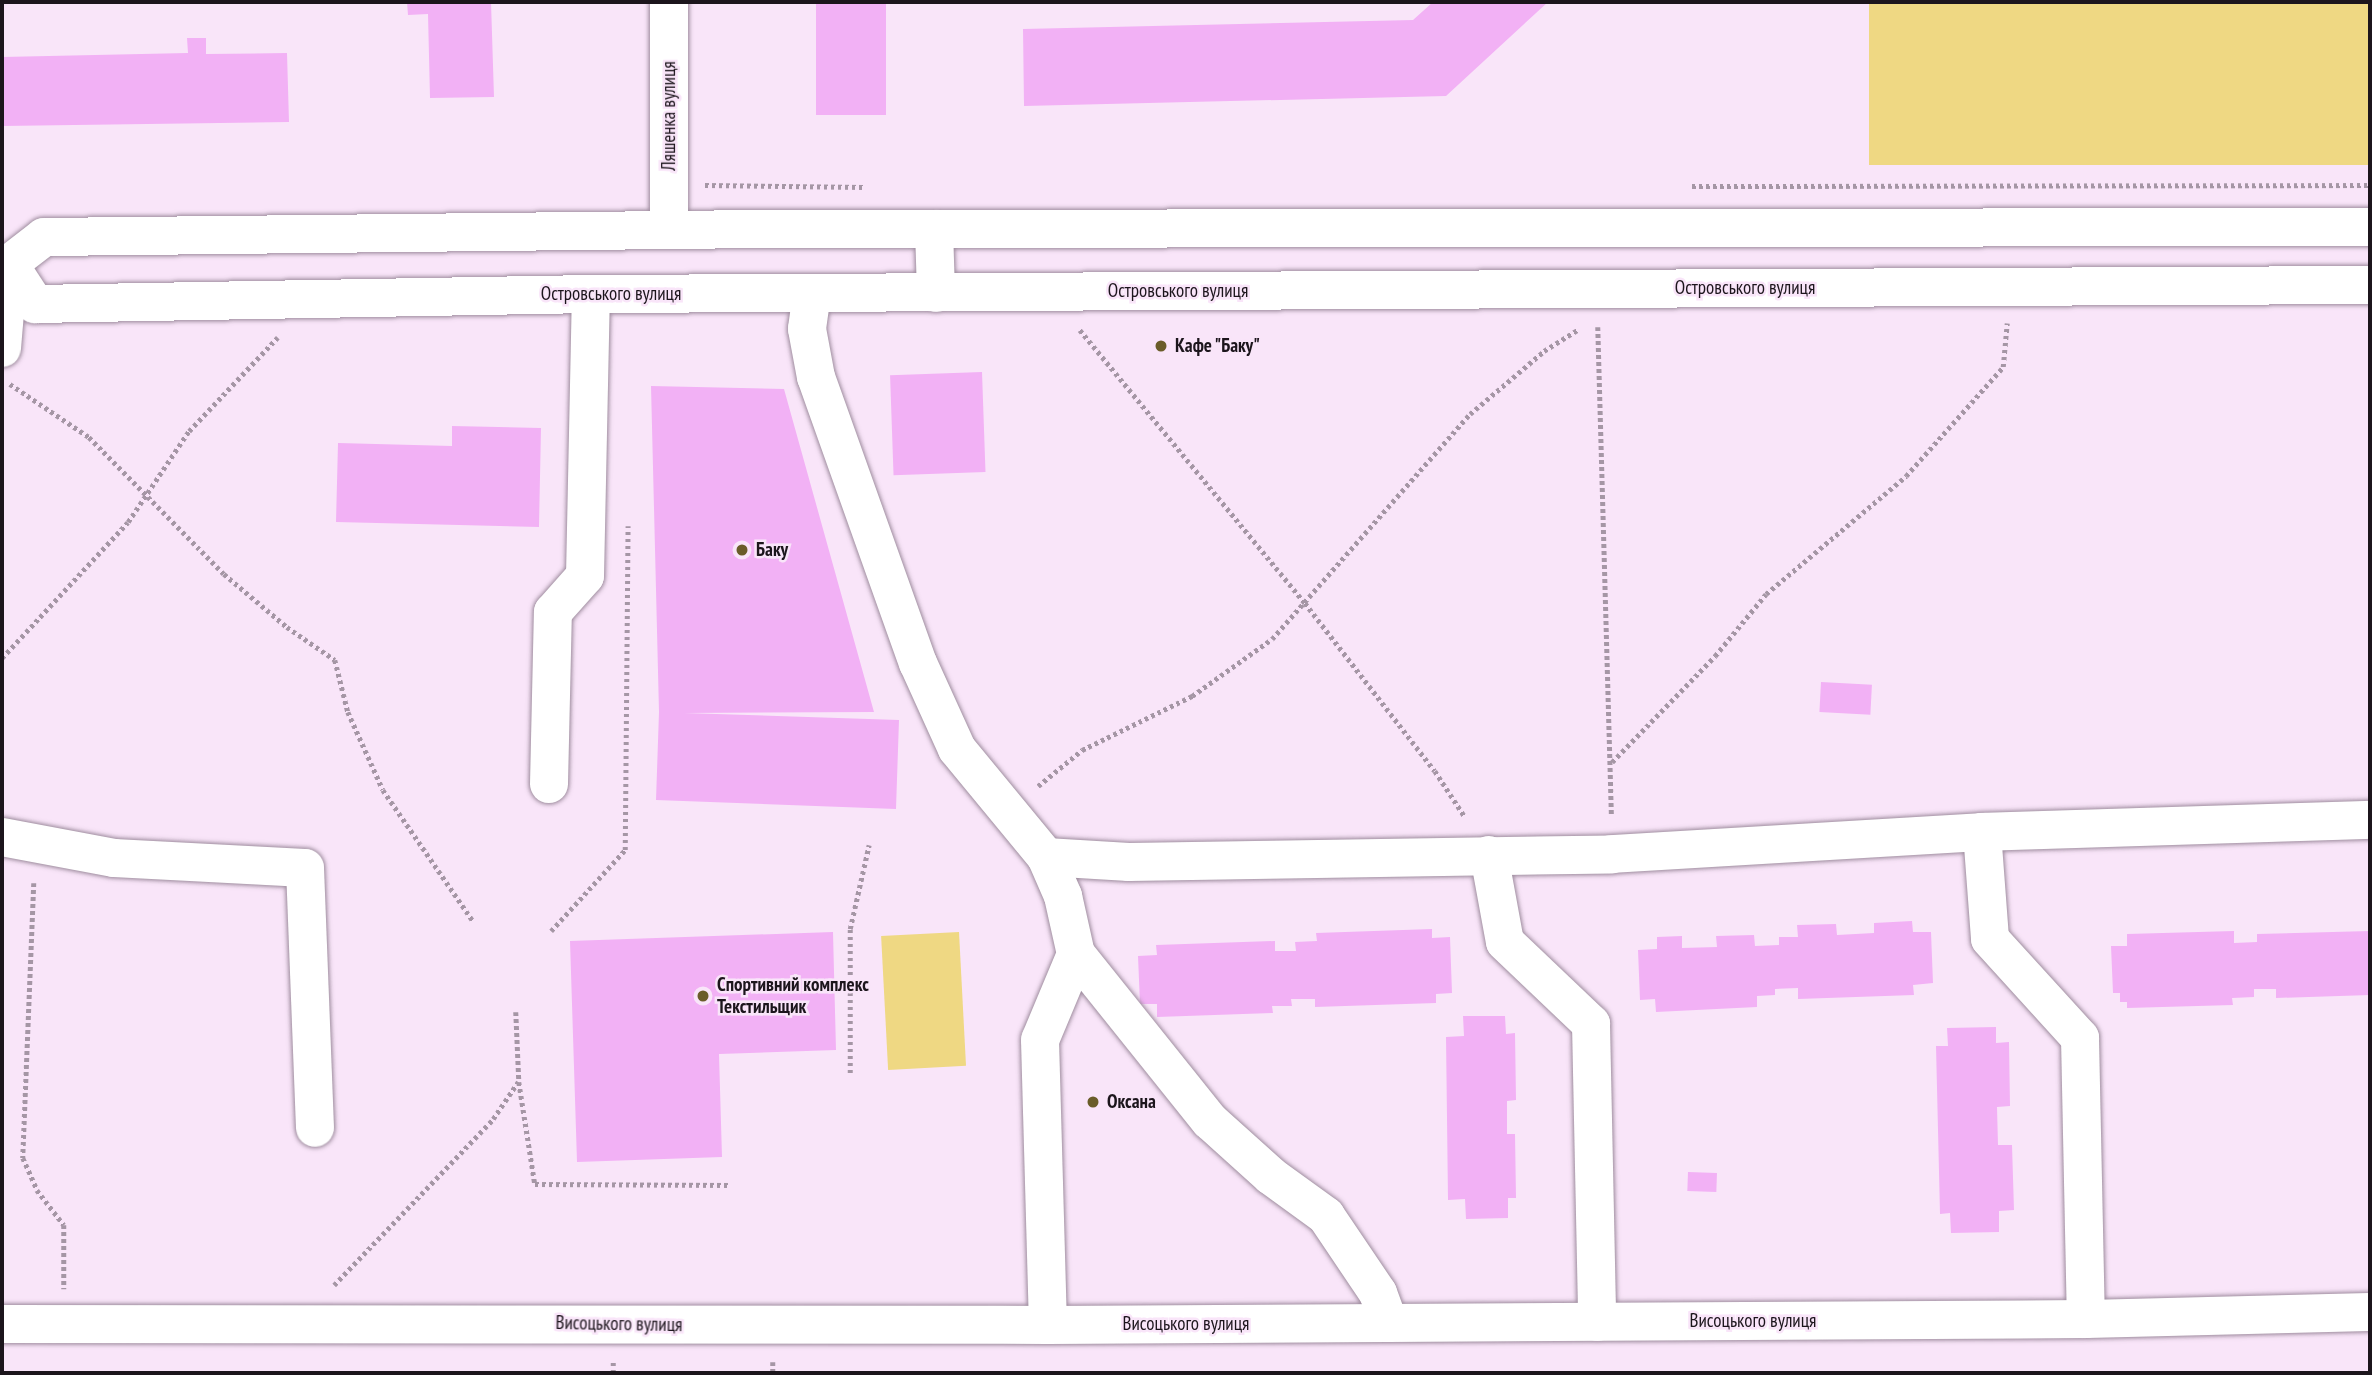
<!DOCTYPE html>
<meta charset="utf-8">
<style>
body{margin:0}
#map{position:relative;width:2372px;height:1375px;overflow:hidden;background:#f9e5f9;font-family:"PT Sans Narrow",sans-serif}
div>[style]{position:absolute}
.green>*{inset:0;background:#efd883;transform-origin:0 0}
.building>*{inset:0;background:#f2b1f5;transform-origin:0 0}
.path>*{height:4.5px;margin-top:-2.25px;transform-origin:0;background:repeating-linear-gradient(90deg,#a596a5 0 3.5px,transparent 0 7px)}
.roads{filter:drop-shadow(0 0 2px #9f8d9f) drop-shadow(0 0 2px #9f8d9f)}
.minor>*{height:38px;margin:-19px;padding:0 19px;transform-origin:19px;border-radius:19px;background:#fff}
.dots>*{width:19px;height:19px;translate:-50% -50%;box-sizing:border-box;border:4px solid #f9e5f9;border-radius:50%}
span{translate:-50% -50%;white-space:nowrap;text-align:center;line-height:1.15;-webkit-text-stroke:5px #f9e5f9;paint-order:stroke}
.street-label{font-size:19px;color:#1c151c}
.poi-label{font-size:19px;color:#1c151c;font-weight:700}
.left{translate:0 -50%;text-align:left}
.frame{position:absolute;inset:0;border:4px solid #1c151c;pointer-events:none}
</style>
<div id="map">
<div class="green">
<i style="left:1869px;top:2px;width:501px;height:163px"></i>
<i style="left:959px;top:932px;width:134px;height:78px;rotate:87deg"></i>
</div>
<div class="building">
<i style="clip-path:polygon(407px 2px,491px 2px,494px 97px,430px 98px,428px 14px,408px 15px)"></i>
<i style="left:816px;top:2px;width:70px;height:113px"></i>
<i style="clip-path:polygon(1433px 2px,1548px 2px,1446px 96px,1024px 106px,1023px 29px,1413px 20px)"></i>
<i style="clip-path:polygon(187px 38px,206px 38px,206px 54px,287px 53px,289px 122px,2px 126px,2px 57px,188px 53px)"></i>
<i style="left:982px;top:372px;width:100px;height:92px;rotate:88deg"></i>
<i style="clip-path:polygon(651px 386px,784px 389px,874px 712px,684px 713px,899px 720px,896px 809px,656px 800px,659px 712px)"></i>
<i style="clip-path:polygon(452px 426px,541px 428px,539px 527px,336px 522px,338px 443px,452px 446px)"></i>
<i style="left:1821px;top:682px;width:51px;height:30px;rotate:3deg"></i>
<i style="clip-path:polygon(1912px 921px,1913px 932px,1931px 932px,1933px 983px,1913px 985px,1914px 995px,1798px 999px,1798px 988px,1775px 989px,1775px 995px,1757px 996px,1757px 1007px,1656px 1012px,1655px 999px,1640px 1000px,1638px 950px,1657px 949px,1657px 937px,1682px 936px,1682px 948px,1717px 947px,1716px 936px,1754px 935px,1755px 946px,1779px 945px,1779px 937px,1798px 937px,1797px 925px,1836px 924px,1837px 935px,1874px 933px,1874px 923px)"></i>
<i style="clip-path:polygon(1432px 929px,1432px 938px,1450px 937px,1452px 993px,1436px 994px,1436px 1003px,1315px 1007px,1315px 999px,1291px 999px,1292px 1006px,1272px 1006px,1273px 1013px,1157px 1017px,1157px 1004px,1140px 1004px,1138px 956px,1157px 955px,1156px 945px,1275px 941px,1275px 951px,1296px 951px,1295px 942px,1317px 941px,1316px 933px)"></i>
<i style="clip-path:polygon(2234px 931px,2234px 943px,2257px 942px,2257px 934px,2370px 931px,2370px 995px,2276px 998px,2276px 989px,2254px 989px,2254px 997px,2232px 998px,2233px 1005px,2127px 1008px,2127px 1002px,2120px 1002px,2120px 993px,2113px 993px,2111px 946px,2127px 946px,2127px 934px)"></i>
<i style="clip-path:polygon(833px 932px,836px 1050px,719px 1054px,722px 1157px,577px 1162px,570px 941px)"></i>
<i style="clip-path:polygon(1463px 1016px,1505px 1016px,1506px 1034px,1515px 1033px,1516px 1100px,1507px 1101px,1507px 1134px,1515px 1134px,1516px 1198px,1508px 1198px,1508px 1218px,1466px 1219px,1465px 1199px,1448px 1200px,1446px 1037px,1464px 1036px)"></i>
<i style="clip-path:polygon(1996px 1027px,1996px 1043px,2009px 1042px,2010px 1106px,1997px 1107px,1998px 1145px,2012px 1145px,2014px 1210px,1999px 1211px,1999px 1232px,1951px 1233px,1950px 1213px,1940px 1214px,1936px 1046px,1948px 1046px,1947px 1028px)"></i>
<i style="left:1688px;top:1172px;width:29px;height:19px;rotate:2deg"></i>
</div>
<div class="path">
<i style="left:705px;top:185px;width:159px;rotate:0.7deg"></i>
<i style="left:1692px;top:186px;width:678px;rotate:-0.08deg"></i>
<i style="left:1598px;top:327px;width:488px;rotate:88.4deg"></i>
<i style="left:1080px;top:330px;width:354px;rotate:50.5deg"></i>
<i style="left:1305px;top:603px;width:212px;rotate:52.3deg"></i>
<i style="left:1435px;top:771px;width:55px;rotate:56.9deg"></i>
<i style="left:10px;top:384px;width:95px;rotate:33.9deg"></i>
<i style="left:89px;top:437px;width:192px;rotate:45.4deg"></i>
<i style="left:224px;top:574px;width:82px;rotate:40.1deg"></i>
<i style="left:287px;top:627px;width:58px;rotate:34.5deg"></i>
<i style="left:335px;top:660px;width:54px;rotate:76deg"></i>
<i style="left:348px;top:712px;width:85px;rotate:65.8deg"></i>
<i style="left:383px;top:790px;width:159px;rotate:55.5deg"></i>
<i style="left:2px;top:658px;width:185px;rotate:-47.2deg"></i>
<i style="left:128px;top:522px;width:110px;rotate:-56.2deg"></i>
<i style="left:189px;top:431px;width:129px;rotate:-46.6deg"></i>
<i style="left:1612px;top:762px;width:148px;rotate:-45.8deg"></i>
<i style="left:1715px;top:656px;width:80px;rotate:-50.6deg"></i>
<i style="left:1766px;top:594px;width:183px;rotate:-40.1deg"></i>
<i style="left:1906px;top:476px;width:146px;rotate:-48.3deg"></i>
<i style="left:2003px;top:367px;width:44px;rotate:-84.8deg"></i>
<i style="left:1038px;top:786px;width:57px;rotate:-39.3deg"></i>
<i style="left:1082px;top:750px;width:123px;rotate:-26.1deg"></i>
<i style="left:1192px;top:696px;width:98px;rotate:-35.5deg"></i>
<i style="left:1272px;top:639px;width:300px;rotate:-48.7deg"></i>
<i style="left:1470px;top:414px;width:97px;rotate:-40.4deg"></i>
<i style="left:1544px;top:351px;width:41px;rotate:-32.2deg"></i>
<i style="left:34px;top:883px;width:275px;rotate:92.3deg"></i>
<i style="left:23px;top:1158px;width:35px;rotate:66deg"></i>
<i style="left:37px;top:1190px;width:44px;rotate:52.4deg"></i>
<i style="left:64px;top:1225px;width:64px;rotate:90deg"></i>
<i style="left:551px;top:931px;width:110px;rotate:-47.6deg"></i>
<i style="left:625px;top:850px;width:324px;rotate:-89.5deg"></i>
<i style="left:516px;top:1012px;width:70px;rotate:87.5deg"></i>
<i style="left:519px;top:1082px;width:103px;rotate:81.1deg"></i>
<i style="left:535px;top:1184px;width:196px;rotate:0.3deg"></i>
<i style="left:850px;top:1073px;width:144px;rotate:-90deg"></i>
<i style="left:850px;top:929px;width:86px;rotate:-77.3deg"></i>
<i style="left:334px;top:1285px;width:230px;rotate:-46.2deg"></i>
<i style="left:493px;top:1119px;width:45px;rotate:-56deg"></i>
<i style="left:773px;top:1362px;width:11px;rotate:90deg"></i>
<i style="left:613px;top:1373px;width:11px;rotate:-90deg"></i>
</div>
<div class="roads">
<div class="minor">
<i style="left:669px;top:2px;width:227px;rotate:90deg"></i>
<i style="left:934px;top:229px;width:64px;rotate:88.2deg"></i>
<i style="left:2px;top:263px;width:7px;rotate:8deg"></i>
<i style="left:9px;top:264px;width:44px;rotate:-37.6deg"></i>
<i style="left:44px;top:237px;width:720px;rotate:-0.64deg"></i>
<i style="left:764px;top:229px;width:1606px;rotate:-0.07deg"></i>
<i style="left:9px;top:264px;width:48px;rotate:57deg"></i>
<i style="left:35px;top:304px;width:556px;rotate:-1.03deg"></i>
<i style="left:591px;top:294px;width:1779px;rotate:-0.29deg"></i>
<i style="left:812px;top:293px;width:36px;rotate:98deg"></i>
<i style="left:807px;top:329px;width:49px;rotate:79.4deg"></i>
<i style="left:816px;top:377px;width:304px;rotate:70.4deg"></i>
<i style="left:918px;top:663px;width:94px;rotate:65.6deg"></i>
<i style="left:957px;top:749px;width:140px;rotate:50.5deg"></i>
<i style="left:1046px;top:857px;width:43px;rotate:66.4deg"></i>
<i style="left:1063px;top:896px;width:59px;rotate:77.4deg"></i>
<i style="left:1076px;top:954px;width:93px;rotate:112.7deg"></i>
<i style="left:1040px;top:1040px;width:285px;rotate:88.4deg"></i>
<i style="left:2px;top:348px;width:84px;rotate:-85.2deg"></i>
<i style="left:549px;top:784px;width:172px;rotate:-88.7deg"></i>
<i style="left:553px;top:612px;width:48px;rotate:-48.4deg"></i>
<i style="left:585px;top:576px;width:282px;rotate:-88.8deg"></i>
<i style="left:1982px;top:832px;width:107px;rotate:85.7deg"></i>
<i style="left:1990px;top:939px;width:134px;rotate:47.7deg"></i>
<i style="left:2080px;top:1038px;width:281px;rotate:88.8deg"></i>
<i style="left:2px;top:837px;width:114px;rotate:10.6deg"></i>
<i style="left:114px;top:858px;width:191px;rotate:3deg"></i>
<i style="left:305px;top:868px;width:260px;rotate:87.8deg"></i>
<i style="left:1489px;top:855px;width:88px;rotate:79.6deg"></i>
<i style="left:1505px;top:942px;width:119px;rotate:43.6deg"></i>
<i style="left:1591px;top:1024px;width:298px;rotate:88.8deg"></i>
<i style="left:1046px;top:857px;width:83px;rotate:3.4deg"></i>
<i style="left:1129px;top:862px;width:483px;rotate:-0.9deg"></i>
<i style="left:1612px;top:854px;width:371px;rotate:-3.4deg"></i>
<i style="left:1982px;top:832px;width:388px;rotate:-1.8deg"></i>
<i style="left:1076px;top:954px;width:214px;rotate:51.3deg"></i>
<i style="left:1210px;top:1121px;width:82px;rotate:42deg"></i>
<i style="left:1271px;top:1176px;width:68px;rotate:36deg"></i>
<i style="left:1326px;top:1216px;width:93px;rotate:56deg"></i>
<i style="left:1378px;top:1293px;width:32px;rotate:70deg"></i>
<i style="left:2px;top:1324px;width:1046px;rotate:0.05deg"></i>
<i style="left:1048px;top:1325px;width:1038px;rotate:-0.33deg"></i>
<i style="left:2086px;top:1319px;width:284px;rotate:-1.4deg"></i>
</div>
</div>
<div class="dots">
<i style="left:1161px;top:346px;background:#6a5c29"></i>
<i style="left:742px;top:550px;background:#6a5c29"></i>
<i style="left:703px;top:996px;background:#6a5c29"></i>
<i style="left:1093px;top:1102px;background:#6a5c29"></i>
</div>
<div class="street-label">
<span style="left:669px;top:116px;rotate:-90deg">Ляшенка вулиця</span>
<span style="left:1745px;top:288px">Островського вулиця</span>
<span style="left:1178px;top:291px">Островського вулиця</span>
<span style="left:611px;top:294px">Островського вулиця</span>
<span style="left:1753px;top:1321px">Висоцького вулиця</span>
<span style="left:619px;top:1324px;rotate:1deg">Висоцького вулиця</span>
<span style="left:1186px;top:1324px">Висоцького вулиця</span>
</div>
<div class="poi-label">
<span class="left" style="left:1175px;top:346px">Кафе "Баку"</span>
<span class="left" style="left:756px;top:550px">Баку</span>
<span class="left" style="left:717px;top:996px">Спортивний комплекс<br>Текстильщик</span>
<span class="left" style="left:1107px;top:1102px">Оксана</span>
</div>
<div class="frame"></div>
</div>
